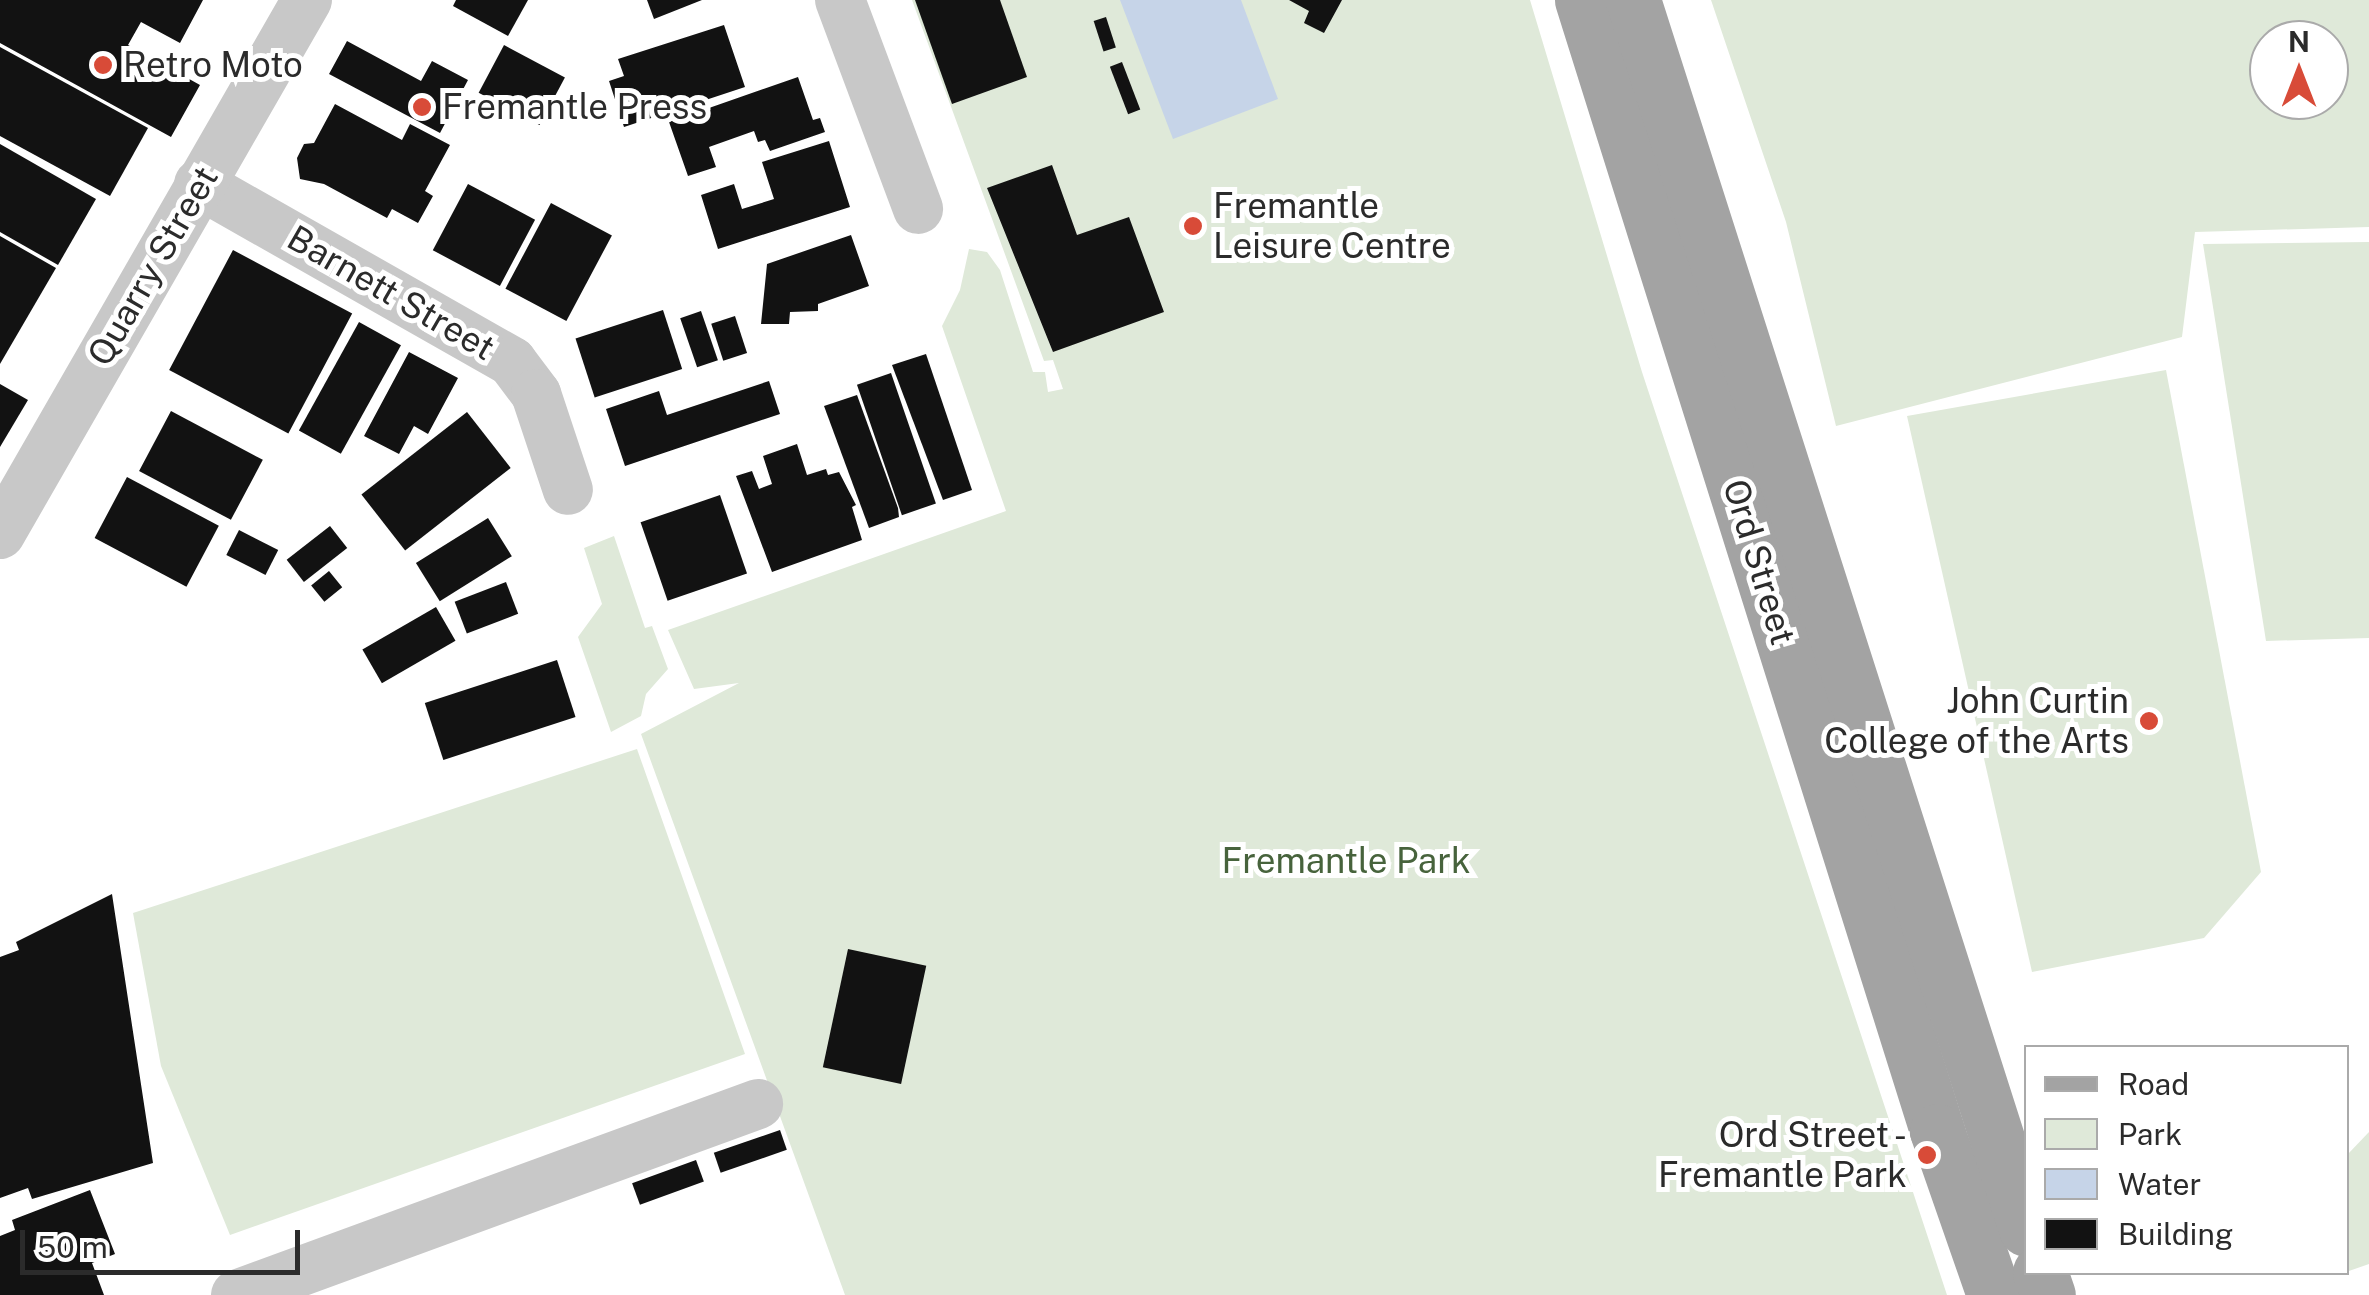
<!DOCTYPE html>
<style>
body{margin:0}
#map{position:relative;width:2369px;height:1295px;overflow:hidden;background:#fff;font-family:"Public Sans",sans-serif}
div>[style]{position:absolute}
.green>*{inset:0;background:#dfe9d9}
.water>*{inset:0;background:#c6d4e8}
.building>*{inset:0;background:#121212;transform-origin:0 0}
.minor>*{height:50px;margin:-25px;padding:0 25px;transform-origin:25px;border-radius:25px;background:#c8c8c8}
.major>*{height:55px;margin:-27.5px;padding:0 27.5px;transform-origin:27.5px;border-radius:27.5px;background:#a3a3a3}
.dots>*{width:28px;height:28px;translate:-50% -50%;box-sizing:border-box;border:5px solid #fff;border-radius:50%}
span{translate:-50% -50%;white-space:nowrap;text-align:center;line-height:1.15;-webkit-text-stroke:10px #fff;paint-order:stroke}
.poi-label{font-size:35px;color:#2b2b2b}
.left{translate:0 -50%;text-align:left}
.right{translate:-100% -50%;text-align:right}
.street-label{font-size:35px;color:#2b2b2b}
.park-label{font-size:35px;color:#47633c}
.legend{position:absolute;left:2024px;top:1045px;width:325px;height:230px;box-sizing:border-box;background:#fff;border:2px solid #aaa;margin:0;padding:12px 18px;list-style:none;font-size:30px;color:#2b2b2b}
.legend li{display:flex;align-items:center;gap:20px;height:50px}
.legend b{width:50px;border:2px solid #aaa}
.north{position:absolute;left:2249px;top:20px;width:100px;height:100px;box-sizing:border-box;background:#fff;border:2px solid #aaa;border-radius:50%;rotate:0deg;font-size:28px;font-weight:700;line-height:40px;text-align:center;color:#2b2b2b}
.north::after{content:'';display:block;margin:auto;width:35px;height:45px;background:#d84b38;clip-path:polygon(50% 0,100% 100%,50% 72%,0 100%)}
.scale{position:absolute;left:20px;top:1230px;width:280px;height:45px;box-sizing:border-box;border:5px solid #2b2b2b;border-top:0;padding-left:12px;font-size:30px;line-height:35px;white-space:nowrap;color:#2b2b2b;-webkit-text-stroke:8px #fff;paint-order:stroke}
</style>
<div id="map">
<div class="green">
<i style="clip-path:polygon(912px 0,1530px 0,1642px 372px,1947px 1295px,845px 1295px,641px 734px,739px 683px,694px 689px,668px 630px,1006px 511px,942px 326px,960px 290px,969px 249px,987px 252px,1000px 270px,1033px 372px,1045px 372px,1048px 392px,1063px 389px,1053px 360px,1044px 361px)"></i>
<i style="clip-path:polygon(evenodd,1711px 0,2369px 0,2369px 227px,2195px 232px,2182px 337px,1836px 426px,1786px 222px,1711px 0,2269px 40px,2329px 40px,2329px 100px,2269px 100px,2269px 40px)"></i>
<i style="clip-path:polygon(2369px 242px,2369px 638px,2266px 641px,2203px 244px)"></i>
<i style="clip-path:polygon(2166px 370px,2261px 872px,2204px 938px,2032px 972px,1907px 416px)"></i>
<i style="clip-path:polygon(614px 536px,645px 628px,652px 626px,668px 669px,646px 694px,641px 716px,611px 732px,578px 637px,602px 604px,584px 548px)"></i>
<i style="clip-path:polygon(637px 749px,745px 1054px,230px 1235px,161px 1066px,133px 913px)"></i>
<i style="clip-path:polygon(2369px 1132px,2369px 1264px,2346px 1272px,2347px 1155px)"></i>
</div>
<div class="water">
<i style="clip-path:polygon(1120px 0,1241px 0,1278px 99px,1173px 139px)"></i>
</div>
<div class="building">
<i style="clip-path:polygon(0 0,203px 0,180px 43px,141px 22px,128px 45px,200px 85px,171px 137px,0 43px)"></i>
<i style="clip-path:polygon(456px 0,528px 0,508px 36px,453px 6px)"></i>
<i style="clip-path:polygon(647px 0,702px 0,654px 19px)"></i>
<i style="clip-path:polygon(915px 0,1000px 0,1027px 77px,952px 104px)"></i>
<i style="clip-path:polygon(1289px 0,1342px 0,1324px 33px,1304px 23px,1309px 11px)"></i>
<i style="left:1106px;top:17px;width:32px;height:13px;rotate:72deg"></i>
<i style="clip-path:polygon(724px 25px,745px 87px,624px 127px,609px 81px,624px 76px,618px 59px)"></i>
<i style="clip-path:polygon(347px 41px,421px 81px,432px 61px,468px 80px,440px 133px,329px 74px)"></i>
<i style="left:504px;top:45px;width:69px;height:54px;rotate:28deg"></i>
<i style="clip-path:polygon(0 47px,148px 128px,110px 196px,0 136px)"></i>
<i style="left:1122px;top:62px;width:51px;height:13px;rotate:69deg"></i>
<i style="clip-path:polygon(798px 77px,813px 120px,820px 118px,825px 132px,770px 151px,765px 140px,758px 142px,754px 131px,709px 147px,716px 167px,688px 176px,669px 122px)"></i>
<i style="clip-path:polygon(335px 104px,402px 140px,410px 124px,450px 145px,425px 191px,433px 196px,418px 223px,392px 209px,387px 218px,324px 184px,300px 179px,297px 158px,304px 144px,314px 143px)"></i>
<i style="clip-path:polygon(829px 141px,850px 207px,718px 249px,701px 195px,734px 184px,742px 209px,774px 199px,762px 162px)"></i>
<i style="clip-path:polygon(0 144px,96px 199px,58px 265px,0 232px)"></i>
<i style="clip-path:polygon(1052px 165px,1077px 235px,1129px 217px,1164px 312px,1053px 352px,987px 188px)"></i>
<i style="left:468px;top:184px;width:76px;height:75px;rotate:28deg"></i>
<i style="left:551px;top:203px;width:69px;height:97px;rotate:28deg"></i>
<i style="clip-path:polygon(851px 235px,869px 286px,818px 304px,818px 311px,790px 312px,789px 324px,761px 324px,767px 264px)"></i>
<i style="clip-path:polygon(0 236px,56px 268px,0 364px)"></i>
<i style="left:233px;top:250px;width:135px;height:136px;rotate:28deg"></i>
<i style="left:663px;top:310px;width:62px;height:92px;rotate:72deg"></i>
<i style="left:701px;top:311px;width:52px;height:22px;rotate:71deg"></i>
<i style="left:735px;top:316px;width:39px;height:25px;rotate:72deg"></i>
<i style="left:359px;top:322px;width:48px;height:124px;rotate:29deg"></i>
<i style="clip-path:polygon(409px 352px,458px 378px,428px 434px,414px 426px,399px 454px,364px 436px)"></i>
<i style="clip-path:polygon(926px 354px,972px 490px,943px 500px,892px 365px)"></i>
<i style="left:891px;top:373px;width:138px;height:36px;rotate:71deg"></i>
<i style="clip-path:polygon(769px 381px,780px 414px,625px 466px,606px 409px,659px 391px,667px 415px)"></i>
<i style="clip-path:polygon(0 384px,28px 400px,0 447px)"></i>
<i style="clip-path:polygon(857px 395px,898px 508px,899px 517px,869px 528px,824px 406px)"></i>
<i style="left:171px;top:411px;width:104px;height:68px;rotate:28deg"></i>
<i style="left:467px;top:412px;width:71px;height:134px;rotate:52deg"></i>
<i style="clip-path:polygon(797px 444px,807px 475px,826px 469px,828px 475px,839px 472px,856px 505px,852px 507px,862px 540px,772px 572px,736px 476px,752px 471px,759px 489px,772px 484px,763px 456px)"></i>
<i style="left:127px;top:477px;width:104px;height:69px;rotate:28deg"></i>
<i style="left:720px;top:495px;width:83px;height:84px;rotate:71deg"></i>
<i style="left:488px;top:518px;width:45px;height:85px;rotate:58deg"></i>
<i style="left:330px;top:526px;width:28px;height:55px;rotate:52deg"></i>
<i style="left:239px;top:530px;width:44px;height:28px;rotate:27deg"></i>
<i style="left:329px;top:571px;width:21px;height:23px;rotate:51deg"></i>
<i style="left:506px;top:582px;width:34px;height:55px;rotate:69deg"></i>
<i style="left:436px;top:607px;width:39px;height:85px;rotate:60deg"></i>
<i style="left:557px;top:660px;width:60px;height:139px;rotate:72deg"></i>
<i style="clip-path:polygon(112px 894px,153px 1163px,32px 1199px,28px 1188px,0 1198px,0 957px,19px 950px,16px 942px)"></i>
<i style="left:848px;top:949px;width:80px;height:121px;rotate:12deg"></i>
<i style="left:780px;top:1130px;width:21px;height:70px;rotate:71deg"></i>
<i style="left:696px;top:1160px;width:23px;height:68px;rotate:70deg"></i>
<i style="clip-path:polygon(90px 1190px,115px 1254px,92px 1263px,104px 1295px,0 1295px,0 1236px,15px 1230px,12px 1220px)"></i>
</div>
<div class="minor">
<i style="left:840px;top:0;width:223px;rotate:69.5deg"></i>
<i style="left:199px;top:184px;width:360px;rotate:29.6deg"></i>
<i style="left:512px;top:362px;width:40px;rotate:53deg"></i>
<i style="left:536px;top:394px;width:101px;rotate:71.6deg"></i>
<i style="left:0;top:534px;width:616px;rotate:-60.11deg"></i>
<i style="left:236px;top:1295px;width:556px;rotate:-20.1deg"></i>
</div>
<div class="major">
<i style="left:1582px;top:0;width:1185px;rotate:72.57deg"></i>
<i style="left:1937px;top:1131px;width:174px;rotate:70.8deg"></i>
<i style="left:1633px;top:0;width:1290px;rotate:72.27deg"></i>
<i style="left:2040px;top:1272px;width:24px;rotate:71deg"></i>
</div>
<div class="dots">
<i style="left:103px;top:65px;background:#d84b38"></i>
<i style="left:422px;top:107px;background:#d84b38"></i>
<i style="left:1193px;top:226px;background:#d84b38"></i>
<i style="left:2149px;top:721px;background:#d84b38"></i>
<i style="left:1927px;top:1155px;background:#d84b38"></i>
</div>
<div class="poi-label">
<span class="left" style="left:123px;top:65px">Retro Moto</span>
<span class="left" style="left:442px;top:107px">Fremantle Press</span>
<span class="left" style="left:1213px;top:226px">Fremantle<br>Leisure Centre</span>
<span class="right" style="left:2129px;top:721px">John Curtin<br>College of the Arts</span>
<span class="right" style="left:1907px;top:1155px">Ord Street -<br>Fremantle Park</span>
</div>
<div class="street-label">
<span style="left:153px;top:266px;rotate:-60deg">Quarry Street</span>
<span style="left:391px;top:293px;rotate:30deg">Barnett Street</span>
<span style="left:1759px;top:562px;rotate:73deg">Ord Street</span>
</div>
<div class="park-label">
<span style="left:1346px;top:861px">Fremantle Park</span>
</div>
<ul class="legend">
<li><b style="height:12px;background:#a3a3a3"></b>Road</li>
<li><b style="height:28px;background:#dfe9d9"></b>Park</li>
<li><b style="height:28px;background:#c6d4e8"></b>Water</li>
<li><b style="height:28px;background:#121212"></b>Building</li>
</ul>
<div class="north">N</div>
<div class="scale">50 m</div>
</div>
